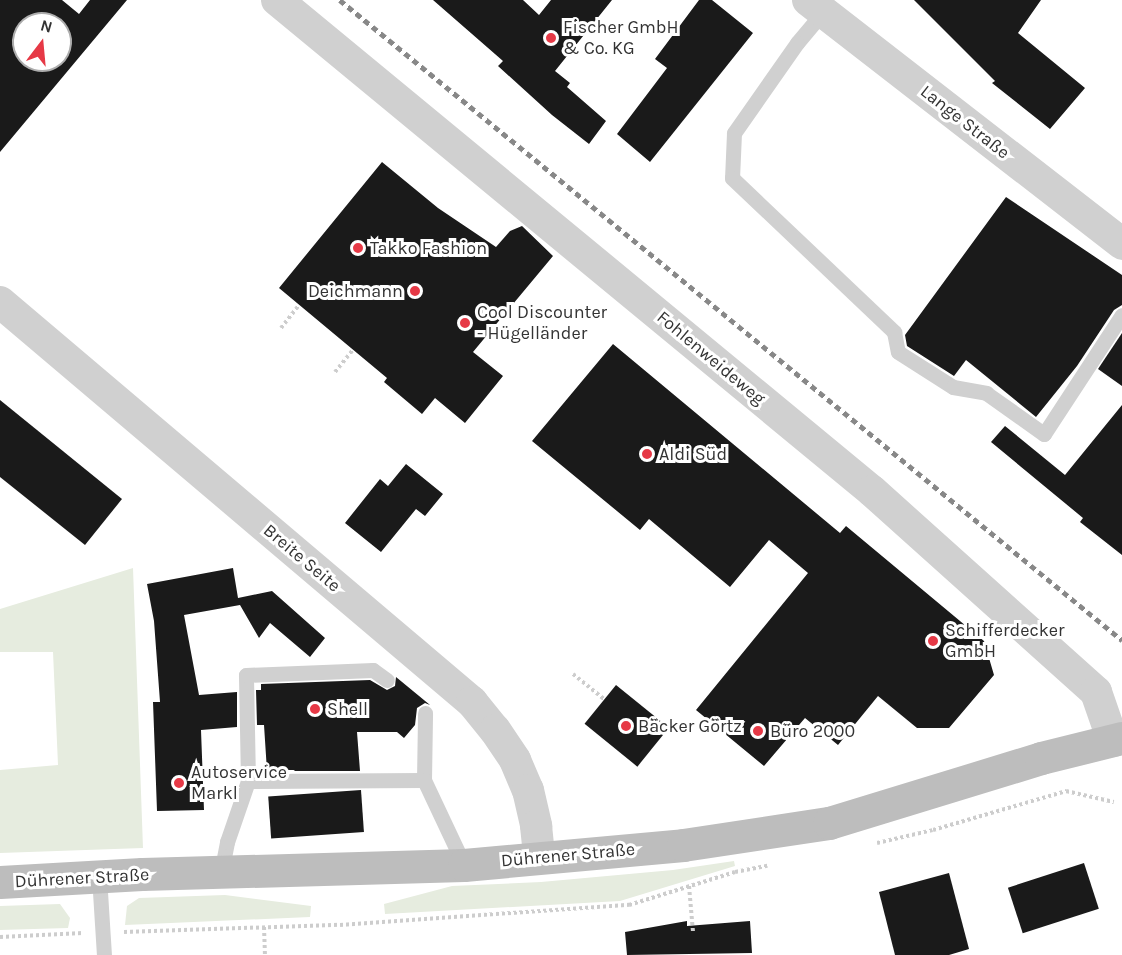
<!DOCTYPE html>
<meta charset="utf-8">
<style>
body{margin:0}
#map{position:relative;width:1122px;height:955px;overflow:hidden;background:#fff;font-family:Karla,sans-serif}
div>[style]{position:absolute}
.green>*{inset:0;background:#e6ecdf}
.building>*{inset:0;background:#1a1a1a;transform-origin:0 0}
.path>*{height:4px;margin-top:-2px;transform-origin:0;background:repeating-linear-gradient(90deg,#cdcdcd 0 3px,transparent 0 6px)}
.lane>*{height:15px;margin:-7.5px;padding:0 7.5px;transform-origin:7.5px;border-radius:7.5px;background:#d0d0d0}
.street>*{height:32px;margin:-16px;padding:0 16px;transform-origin:16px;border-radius:16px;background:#d0d0d0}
.secondary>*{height:33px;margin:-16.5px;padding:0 16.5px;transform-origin:16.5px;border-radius:16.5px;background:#bdbdbd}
.rail>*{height:4.5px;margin-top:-2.25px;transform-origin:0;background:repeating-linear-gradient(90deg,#888 0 6px,transparent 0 10.5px)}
.dots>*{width:16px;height:16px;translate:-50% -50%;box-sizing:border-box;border:3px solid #fff;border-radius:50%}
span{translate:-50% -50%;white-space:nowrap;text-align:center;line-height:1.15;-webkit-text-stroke:6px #fff;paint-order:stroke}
.poi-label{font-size:18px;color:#333}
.left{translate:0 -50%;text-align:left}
.right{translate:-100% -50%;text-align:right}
.street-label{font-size:18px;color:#333}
.north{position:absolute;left:12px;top:12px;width:60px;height:60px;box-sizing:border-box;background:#fff;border:2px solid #adadad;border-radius:50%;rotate:16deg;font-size:16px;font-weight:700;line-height:24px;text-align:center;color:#333}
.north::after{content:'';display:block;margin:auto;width:21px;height:27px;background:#e63946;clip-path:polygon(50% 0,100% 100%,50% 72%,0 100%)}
</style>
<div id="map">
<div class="green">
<i style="clip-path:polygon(133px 568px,143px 848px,0 853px,0 770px,58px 765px,53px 652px,0 652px,0 609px)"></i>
<i style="clip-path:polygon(734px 861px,735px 866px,620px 901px,385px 914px,384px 904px,452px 886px,541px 882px,673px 870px)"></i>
<i style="clip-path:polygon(225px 895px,311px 906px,310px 917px,125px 925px,127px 906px,139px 898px)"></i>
<i style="clip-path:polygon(60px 904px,70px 918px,68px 928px,0 930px,0 906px)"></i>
</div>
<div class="building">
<i style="clip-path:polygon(evenodd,0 0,62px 0,79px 14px,90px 0,127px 0,0 152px,0 0,24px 24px,60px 24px,60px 60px,24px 60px,24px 24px)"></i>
<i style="clip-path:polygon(433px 0,523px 0,539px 15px,551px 0,612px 0,555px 71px,570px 83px,567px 87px,606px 121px,589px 144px,552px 115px,498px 66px,503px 61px)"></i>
<i style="clip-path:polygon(699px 0,712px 0,753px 33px,650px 162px,617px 134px,667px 68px,655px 59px)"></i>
<i style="clip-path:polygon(914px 0,1041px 0,1018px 33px,1085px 88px,1050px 129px,992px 83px,995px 81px)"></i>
<i style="clip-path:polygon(382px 162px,438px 208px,496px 247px,510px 231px,522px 226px,553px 256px,473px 352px,503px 376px,465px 423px,435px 398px,422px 414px,384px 382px,387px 378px,279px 288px)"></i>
<i style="clip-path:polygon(1006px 197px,1122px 275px,1122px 305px,1114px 310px,1077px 366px,1036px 417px,966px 360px,954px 376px,907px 346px,905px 335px)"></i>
<i style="clip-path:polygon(1122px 333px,1122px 386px,1098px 369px)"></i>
<i style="clip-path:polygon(613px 344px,840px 533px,846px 526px,984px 641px,994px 675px,949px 728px,917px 728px,878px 696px,838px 745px,805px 718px,764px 766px,696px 710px,808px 573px,769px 540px,730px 587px,649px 519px,640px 530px,532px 441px)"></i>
<i style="clip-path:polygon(0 400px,122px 499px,85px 545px,0 477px)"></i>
<i style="clip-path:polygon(1122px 405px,1122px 555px,1080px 522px,1083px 518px,991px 442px,1005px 426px,1065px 475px)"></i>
<i style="clip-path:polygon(406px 464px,443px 494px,425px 516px,416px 509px,381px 552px,345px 523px,380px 479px,388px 486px)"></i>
<i style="clip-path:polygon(233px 568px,238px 598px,272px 591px,325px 638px,310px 657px,270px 623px,259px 638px,240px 605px,184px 615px,199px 695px,237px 692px,237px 727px,201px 730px,204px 810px,157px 811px,153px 702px,160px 702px,154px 621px,147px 584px)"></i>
<i style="clip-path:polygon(396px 677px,430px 705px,425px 703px,417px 708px,415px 725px,404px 738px,397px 732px,357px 732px,360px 771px,267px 771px,264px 725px,257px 725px,256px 690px,261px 690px,261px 684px,370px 680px,387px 690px,395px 686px)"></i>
<i style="left:616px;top:685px;width:68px;height:50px;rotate:39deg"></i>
<i style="left:361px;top:790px;width:42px;height:93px;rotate:86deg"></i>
<i style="left:1084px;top:863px;width:48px;height:80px;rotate:72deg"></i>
<i style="clip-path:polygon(949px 873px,969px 949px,949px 955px,895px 955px,879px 892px)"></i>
<i style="clip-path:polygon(687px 921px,687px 926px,750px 921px,752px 953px,627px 955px,625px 932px)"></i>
</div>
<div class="path">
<i style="left:281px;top:328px;width:29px;rotate:-52deg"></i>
<i style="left:335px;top:372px;width:28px;rotate:-51deg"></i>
<i style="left:573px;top:674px;width:40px;rotate:39deg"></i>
<i style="left:877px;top:843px;width:57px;rotate:-13.1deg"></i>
<i style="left:933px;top:830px;width:139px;rotate:-16.3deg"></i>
<i style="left:1066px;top:791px;width:49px;rotate:12.9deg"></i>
<i style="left:689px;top:886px;width:46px;rotate:85deg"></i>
<i style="left:264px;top:927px;width:28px;rotate:88deg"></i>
<i style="left:124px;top:932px;width:216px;rotate:-1.9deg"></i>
<i style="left:340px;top:925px;width:290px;rotate:-4deg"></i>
<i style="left:629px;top:905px;width:111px;rotate:-17.3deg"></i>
<i style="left:735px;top:872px;width:33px;rotate:-11deg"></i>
<i style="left:0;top:937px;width:83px;rotate:-2.8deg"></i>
</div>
<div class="lane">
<i style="left:823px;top:12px;width:40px;rotate:130deg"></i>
<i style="left:797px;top:43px;width:110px;rotate:125deg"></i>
<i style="left:734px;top:133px;width:45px;rotate:92.5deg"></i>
<i style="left:732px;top:178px;width:224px;rotate:43.5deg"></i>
<i style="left:894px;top:332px;width:20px;rotate:79deg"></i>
<i style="left:898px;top:352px;width:65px;rotate:32.5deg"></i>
<i style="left:953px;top:387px;width:34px;rotate:10deg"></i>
<i style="left:986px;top:393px;width:71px;rotate:35.3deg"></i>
<i style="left:1044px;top:434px;width:142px;rotate:-56.8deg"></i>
<i style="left:424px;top:780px;width:67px;rotate:-89.1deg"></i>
<i style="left:248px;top:781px;width:106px;rotate:-91.1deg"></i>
<i style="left:246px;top:675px;width:127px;rotate:-2.3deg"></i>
<i style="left:373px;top:670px;width:17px;rotate:36deg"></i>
<i style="left:221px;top:873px;width:32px;rotate:-79deg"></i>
<i style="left:227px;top:842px;width:65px;rotate:-71deg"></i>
<i style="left:248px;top:781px;width:176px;rotate:-0.3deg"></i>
<i style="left:424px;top:780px;width:94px;rotate:64.8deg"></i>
<i style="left:99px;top:876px;width:79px;rotate:86.4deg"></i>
</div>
<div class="street">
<i style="left:277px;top:0;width:771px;rotate:39.53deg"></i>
<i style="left:872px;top:491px;width:301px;rotate:41.9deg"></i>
<i style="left:1096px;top:692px;width:52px;rotate:70.9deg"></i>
<i style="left:808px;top:0;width:398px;rotate:37.8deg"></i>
<i style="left:0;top:302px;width:619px;rotate:40.28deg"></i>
<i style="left:472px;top:702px;width:36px;rotate:51deg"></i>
<i style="left:495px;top:730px;width:36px;rotate:56deg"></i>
<i style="left:515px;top:760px;width:33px;rotate:67deg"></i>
<i style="left:528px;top:790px;width:37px;rotate:77deg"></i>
<i style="left:536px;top:826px;width:31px;rotate:84deg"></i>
</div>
<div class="secondary">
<i style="left:0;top:882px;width:142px;rotate:-3.2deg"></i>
<i style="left:142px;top:874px;width:322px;rotate:-1.6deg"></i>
<i style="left:464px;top:865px;width:220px;rotate:-5.2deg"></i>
<i style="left:683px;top:845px;width:148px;rotate:-8.6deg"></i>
<i style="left:829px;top:823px;width:222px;rotate:-17deg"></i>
<i style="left:1041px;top:758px;width:83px;rotate:-13.9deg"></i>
</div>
<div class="rail">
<i style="left:340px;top:0;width:1011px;rotate:39.3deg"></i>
</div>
<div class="dots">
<i style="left:551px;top:38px;background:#e63946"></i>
<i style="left:358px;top:248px;background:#e63946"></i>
<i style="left:415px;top:291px;background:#e63946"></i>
<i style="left:465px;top:323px;background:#e63946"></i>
<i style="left:647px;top:454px;background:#e63946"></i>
<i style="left:933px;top:641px;background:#e63946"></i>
<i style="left:315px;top:709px;background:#e63946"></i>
<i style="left:626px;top:726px;background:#e63946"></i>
<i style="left:758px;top:731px;background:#e63946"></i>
<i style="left:179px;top:783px;background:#e63946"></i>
</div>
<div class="poi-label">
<span class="left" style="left:563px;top:38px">Fischer GmbH<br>&amp; Co. KG</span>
<span class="left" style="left:370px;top:248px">Takko Fashion</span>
<span class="right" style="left:403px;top:291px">Deichmann</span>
<span class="left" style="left:477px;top:323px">Cool Discounter<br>- Hügelländer</span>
<span class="left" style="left:659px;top:454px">Aldi Süd</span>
<span class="left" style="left:945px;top:641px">Schifferdecker<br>GmbH</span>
<span class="left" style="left:327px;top:709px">Shell</span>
<span class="left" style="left:638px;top:726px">Bäcker Görtz</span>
<span class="left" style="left:770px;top:731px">Büro 2000</span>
<span class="left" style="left:191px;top:783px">Autoservice<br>Markl</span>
</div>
<div class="street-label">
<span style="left:965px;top:122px;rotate:38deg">Lange Straße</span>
<span style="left:711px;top:358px;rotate:40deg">Fohlenweideweg</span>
<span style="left:302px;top:558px;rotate:40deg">Breite Seite</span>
<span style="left:568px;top:855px;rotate:-5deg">Dührener Straße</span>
<span style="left:82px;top:878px;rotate:-3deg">Dührener Straße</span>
</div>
<div class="north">N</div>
</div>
